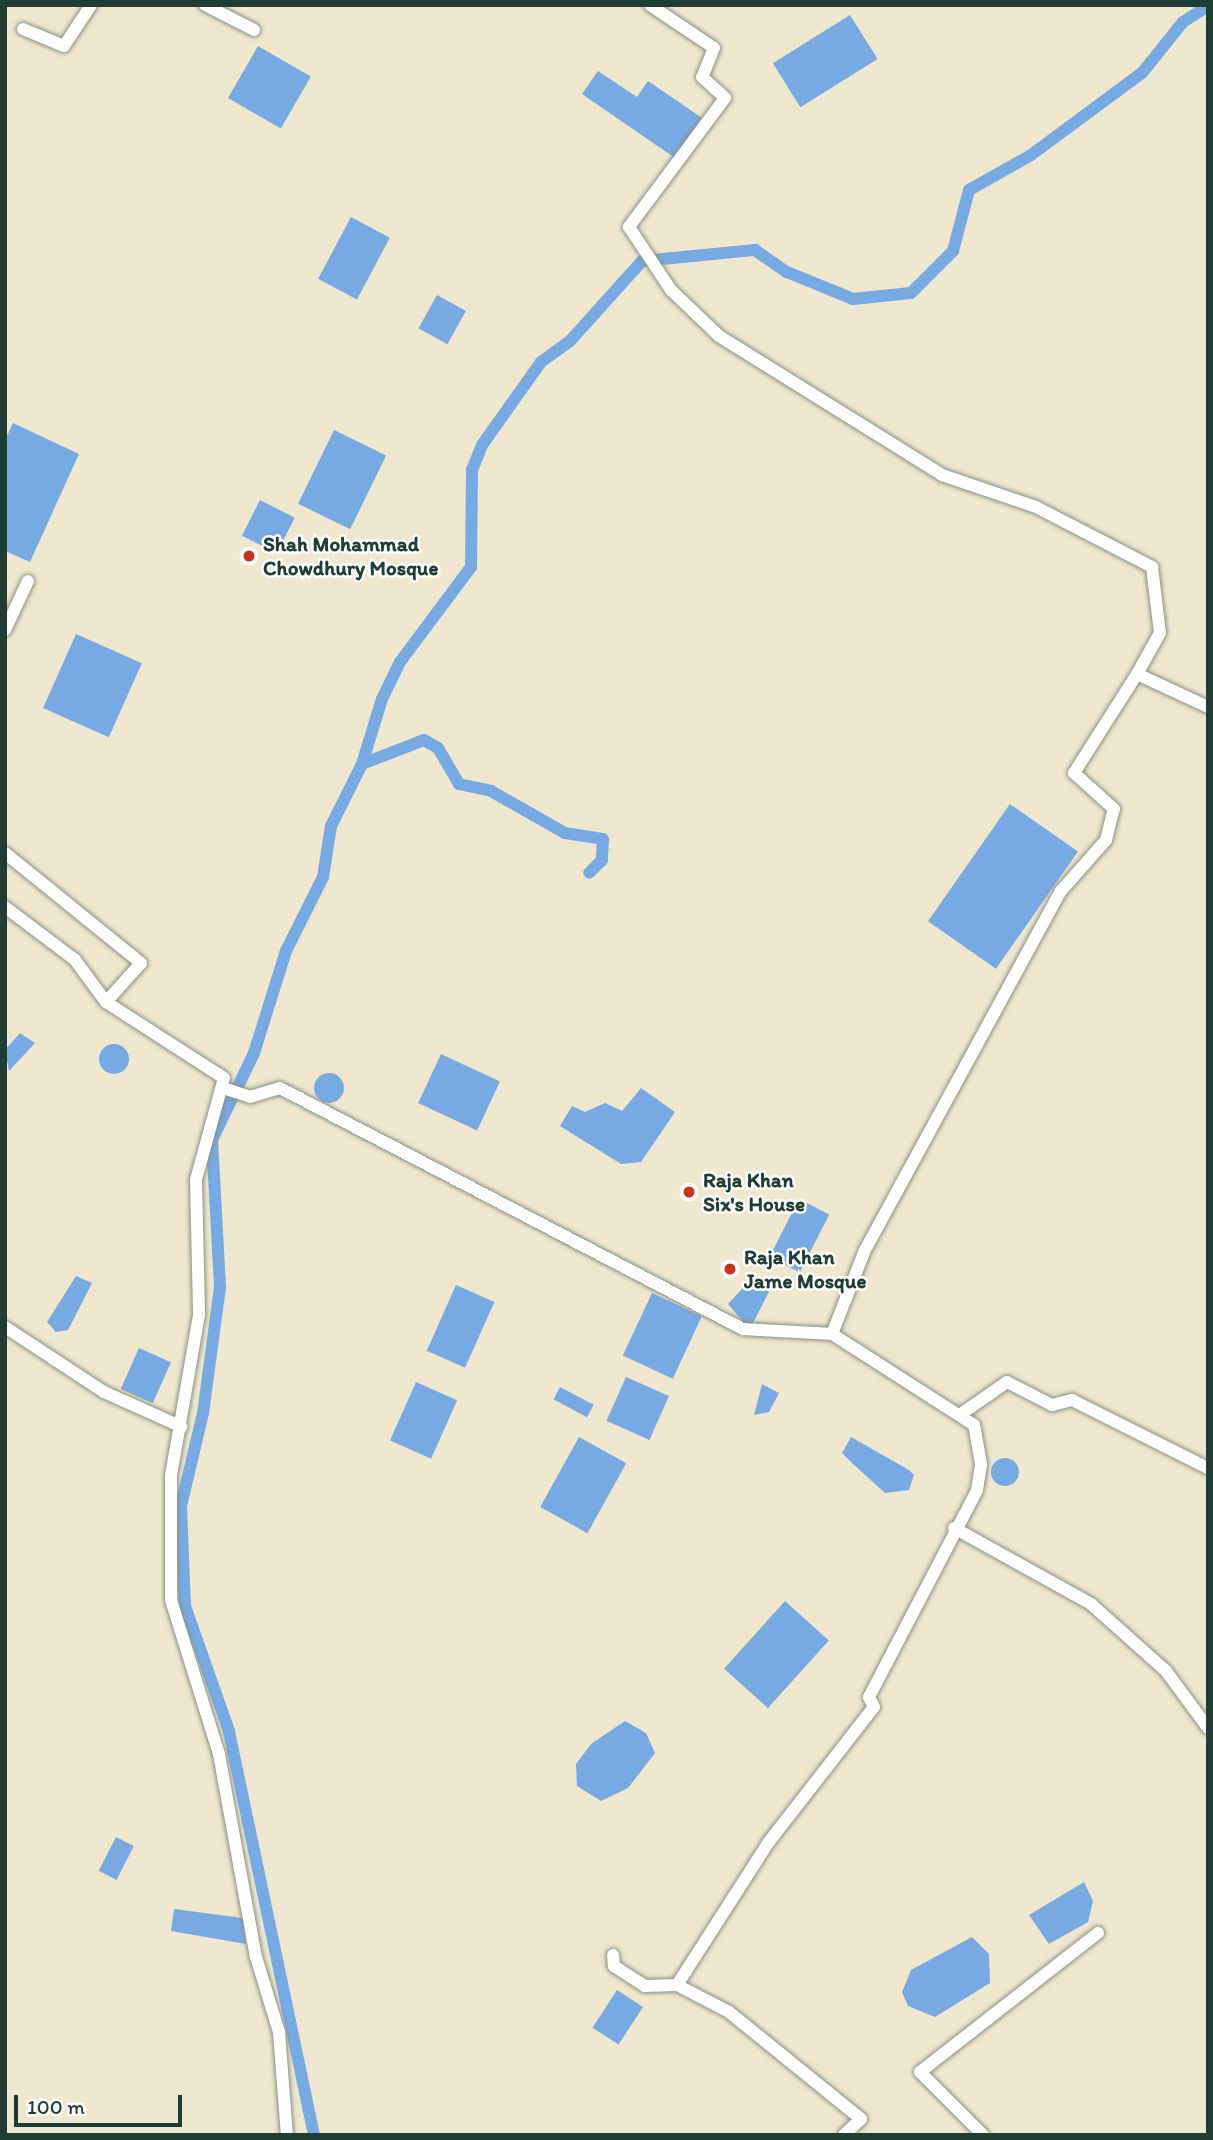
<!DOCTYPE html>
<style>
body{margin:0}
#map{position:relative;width:1213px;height:2140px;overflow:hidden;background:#f0e7cf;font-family:Itim,sans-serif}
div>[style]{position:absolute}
.water>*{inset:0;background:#77aae3;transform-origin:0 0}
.round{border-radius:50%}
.canal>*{height:12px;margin:-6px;padding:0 6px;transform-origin:6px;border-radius:6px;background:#77aae3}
.roads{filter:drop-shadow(0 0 2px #889282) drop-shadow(0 0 2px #889282)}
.minor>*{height:12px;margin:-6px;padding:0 6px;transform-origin:6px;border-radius:6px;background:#fff}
.dots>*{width:19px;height:19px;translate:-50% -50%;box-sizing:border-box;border:4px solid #fff;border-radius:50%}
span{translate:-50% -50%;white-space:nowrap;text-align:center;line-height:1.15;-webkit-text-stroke:5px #fff;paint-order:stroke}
.poi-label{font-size:21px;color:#1f3d34;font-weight:700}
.left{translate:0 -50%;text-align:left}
.frame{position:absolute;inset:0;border:7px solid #1f3d34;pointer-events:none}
.scale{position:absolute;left:14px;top:2095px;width:168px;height:32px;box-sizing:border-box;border:4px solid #1f3d34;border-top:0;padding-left:9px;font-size:21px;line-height:24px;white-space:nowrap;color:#1f3d34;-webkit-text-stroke:5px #fff;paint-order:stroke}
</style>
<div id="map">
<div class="water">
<i style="left:850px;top:15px;width:52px;height:91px;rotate:58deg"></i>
<i style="left:258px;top:46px;width:61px;height:60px;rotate:30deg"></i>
<i style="clip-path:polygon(598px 71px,637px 97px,648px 81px,702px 118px,675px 158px,582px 94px)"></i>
<i style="left:351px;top:217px;width:44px;height:70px;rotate:28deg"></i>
<i style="left:437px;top:295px;width:33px;height:38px;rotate:29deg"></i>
<i style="clip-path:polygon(13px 423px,79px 454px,30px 562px,5px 551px,5px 440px)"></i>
<i style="left:334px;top:430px;width:58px;height:82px;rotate:26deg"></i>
<i style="left:260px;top:500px;width:39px;height:40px;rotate:27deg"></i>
<i style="left:76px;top:634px;width:72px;height:81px;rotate:24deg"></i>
<i style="left:1010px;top:804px;width:83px;height:143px;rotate:35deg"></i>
<i style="clip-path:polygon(20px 1033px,35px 1043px,9px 1071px,5px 1050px)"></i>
<i class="round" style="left:99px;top:1044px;width:30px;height:30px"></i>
<i style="left:441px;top:1054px;width:65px;height:54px;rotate:25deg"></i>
<i class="round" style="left:314px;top:1073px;width:30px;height:30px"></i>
<i style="clip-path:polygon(641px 1088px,675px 1112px,641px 1162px,621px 1164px,560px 1126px,572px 1106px,585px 1112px,605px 1103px,622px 1111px)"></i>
<i style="left:799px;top:1199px;width:34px;height:65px;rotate:27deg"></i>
<i style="clip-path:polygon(76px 1276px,92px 1283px,68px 1330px,56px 1332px,47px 1322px)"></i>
<i style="clip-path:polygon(754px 1276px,769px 1292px,753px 1323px,744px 1323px,728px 1304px)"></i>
<i style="left:456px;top:1285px;width:42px;height:72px;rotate:24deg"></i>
<i style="left:652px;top:1293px;width:55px;height:69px;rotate:25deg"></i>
<i style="left:139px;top:1348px;width:35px;height:45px;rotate:24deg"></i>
<i style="left:626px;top:1377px;width:47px;height:48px;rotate:24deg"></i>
<i style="left:416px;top:1382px;width:45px;height:64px;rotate:24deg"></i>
<i style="clip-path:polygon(762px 1384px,779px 1393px,769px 1412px,754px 1415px)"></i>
<i style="left:560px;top:1387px;width:38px;height:14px;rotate:28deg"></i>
<i style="left:579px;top:1437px;width:54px;height:80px;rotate:29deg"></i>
<i style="clip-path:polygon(851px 1437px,909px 1470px,914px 1475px,909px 1490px,885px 1493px,852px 1463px,842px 1453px)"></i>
<i class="round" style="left:991px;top:1458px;width:28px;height:28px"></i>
<i style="left:785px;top:1601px;width:59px;height:91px;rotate:42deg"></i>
<i style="clip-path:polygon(625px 1721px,646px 1733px,655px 1753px,628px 1788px,601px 1801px,577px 1786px,576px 1764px,591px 1744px)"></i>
<i style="left:116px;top:1837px;width:20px;height:38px;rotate:27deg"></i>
<i style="clip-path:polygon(1084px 1882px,1093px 1901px,1088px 1922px,1049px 1944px,1029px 1915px)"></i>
<i style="clip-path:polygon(174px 1909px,243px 1918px,246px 1944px,171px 1931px)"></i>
<i style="clip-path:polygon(972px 1937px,989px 1954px,990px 1983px,935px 2017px,908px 2006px,902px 1992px,911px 1970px)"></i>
<i style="left:617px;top:1990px;width:31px;height:45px;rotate:33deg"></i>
</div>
<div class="canal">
<i style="left:362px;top:764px;width:66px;rotate:-21.2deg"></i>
<i style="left:424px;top:740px;width:16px;rotate:30deg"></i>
<i style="left:438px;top:748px;width:42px;rotate:59.7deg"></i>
<i style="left:459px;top:784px;width:33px;rotate:12deg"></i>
<i style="left:491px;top:791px;width:85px;rotate:29.6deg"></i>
<i style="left:565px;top:833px;width:38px;rotate:9deg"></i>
<i style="left:603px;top:839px;width:21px;rotate:93deg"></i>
<i style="left:602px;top:860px;width:18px;rotate:135deg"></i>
<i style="left:314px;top:2135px;width:413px;rotate:-101.9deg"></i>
<i style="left:229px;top:1731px;width:133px;rotate:-109.4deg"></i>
<i style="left:185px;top:1606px;width:100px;rotate:-92.3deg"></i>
<i style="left:181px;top:1506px;width:96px;rotate:-76.7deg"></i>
<i style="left:203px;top:1413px;width:127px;rotate:-82.3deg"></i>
<i style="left:220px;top:1287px;width:147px;rotate:-93.1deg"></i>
<i style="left:212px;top:1140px;width:97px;rotate:-64.2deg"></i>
<i style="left:254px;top:1053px;width:107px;rotate:-72.6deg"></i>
<i style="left:286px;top:951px;width:83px;rotate:-63.4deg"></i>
<i style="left:323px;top:877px;width:52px;rotate:-81.1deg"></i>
<i style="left:331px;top:826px;width:69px;rotate:-63.4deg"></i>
<i style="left:362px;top:764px;width:68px;rotate:-72.9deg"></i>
<i style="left:382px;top:699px;width:41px;rotate:-64.1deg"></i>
<i style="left:400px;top:662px;width:119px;rotate:-53.2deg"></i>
<i style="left:471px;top:567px;width:97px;rotate:-89.4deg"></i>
<i style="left:472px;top:470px;width:27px;rotate:-68deg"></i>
<i style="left:482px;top:445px;width:102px;rotate:-54.6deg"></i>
<i style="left:541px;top:362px;width:36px;rotate:-36deg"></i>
<i style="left:570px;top:341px;width:108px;rotate:-48deg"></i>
<i style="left:642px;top:261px;width:114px;rotate:-5.6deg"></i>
<i style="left:755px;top:250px;width:39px;rotate:35deg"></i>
<i style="left:787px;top:272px;width:71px;rotate:22.2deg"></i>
<i style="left:853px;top:299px;width:58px;rotate:-5.9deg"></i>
<i style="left:911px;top:293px;width:59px;rotate:-45deg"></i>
<i style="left:953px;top:251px;width:63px;rotate:-75.3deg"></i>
<i style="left:969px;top:190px;width:71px;rotate:-29.4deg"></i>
<i style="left:1031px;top:155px;width:138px;rotate:-36.5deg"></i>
<i style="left:1142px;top:73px;width:65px;rotate:-51.2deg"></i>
<i style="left:1183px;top:22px;width:30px;rotate:-33deg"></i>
</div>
<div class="roads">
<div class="minor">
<i style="left:205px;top:5px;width:55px;rotate:27deg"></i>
<i style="left:650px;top:5px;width:77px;rotate:33.9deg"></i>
<i style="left:714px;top:48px;width:31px;rotate:112deg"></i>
<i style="left:702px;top:77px;width:31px;rotate:42deg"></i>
<i style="left:725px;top:98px;width:161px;rotate:126.7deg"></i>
<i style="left:629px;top:227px;width:76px;rotate:56.3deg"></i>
<i style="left:671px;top:290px;width:66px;rotate:43.8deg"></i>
<i style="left:719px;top:336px;width:263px;rotate:31.9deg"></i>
<i style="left:942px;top:475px;width:99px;rotate:18.8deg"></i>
<i style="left:1036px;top:507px;width:131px;rotate:27.3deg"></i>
<i style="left:1152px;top:567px;width:66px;rotate:83.1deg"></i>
<i style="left:1160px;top:633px;width:47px;rotate:119.3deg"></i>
<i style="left:1137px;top:674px;width:78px;rotate:24.9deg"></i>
<i style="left:23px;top:29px;width:44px;rotate:22.5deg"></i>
<i style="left:64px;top:46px;width:49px;rotate:-56.6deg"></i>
<i style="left:5px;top:630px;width:54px;rotate:-64.9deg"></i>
<i style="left:5px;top:853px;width:175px;rotate:39deg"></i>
<i style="left:141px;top:963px;width:52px;rotate:131.9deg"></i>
<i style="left:106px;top:1002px;width:140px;rotate:32.8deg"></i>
<i style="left:224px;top:1078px;width:106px;rotate:105.4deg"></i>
<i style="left:196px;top:1180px;width:135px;rotate:88.7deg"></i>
<i style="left:199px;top:1315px;width:163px;rotate:99.9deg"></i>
<i style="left:171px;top:1476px;width:124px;rotate:90deg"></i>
<i style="left:171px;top:1600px;width:161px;rotate:72.7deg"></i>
<i style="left:219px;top:1754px;width:206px;rotate:79.7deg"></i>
<i style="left:256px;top:1957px;width:78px;rotate:73deg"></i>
<i style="left:279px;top:2032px;width:103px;rotate:85.6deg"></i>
<i style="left:5px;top:907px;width:88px;rotate:37.1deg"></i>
<i style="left:75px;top:960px;width:52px;rotate:53.6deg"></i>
<i style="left:223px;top:1088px;width:28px;rotate:18deg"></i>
<i style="left:250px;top:1097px;width:31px;rotate:-17deg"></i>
<i style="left:280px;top:1088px;width:522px;rotate:27.5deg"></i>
<i style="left:743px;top:1329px;width:89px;rotate:3.2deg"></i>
<i style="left:5px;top:1327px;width:118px;rotate:33.3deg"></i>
<i style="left:104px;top:1392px;width:85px;rotate:24.2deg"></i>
<i style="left:961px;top:1414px;width:56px;rotate:-34.8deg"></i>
<i style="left:1007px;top:1382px;width:51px;rotate:27.1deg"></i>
<i style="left:1052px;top:1405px;width:21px;rotate:-14deg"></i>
<i style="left:1072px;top:1400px;width:152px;rotate:26.6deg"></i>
<i style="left:954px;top:1528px;width:157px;rotate:29deg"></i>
<i style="left:1091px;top:1604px;width:101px;rotate:41.8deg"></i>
<i style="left:1166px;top:1671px;width:71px;rotate:53.6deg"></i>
<i style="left:613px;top:1955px;width:11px;rotate:85deg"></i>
<i style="left:614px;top:1966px;width:37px;rotate:33deg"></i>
<i style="left:645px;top:1986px;width:32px;rotate:-2deg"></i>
<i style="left:677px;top:1985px;width:59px;rotate:27.4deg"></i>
<i style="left:729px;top:2012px;width:170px;rotate:39deg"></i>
<i style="left:861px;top:2119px;width:23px;rotate:137deg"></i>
<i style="left:677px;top:1985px;width:169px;rotate:-57.3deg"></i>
<i style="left:768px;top:1843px;width:172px;rotate:-52.1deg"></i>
<i style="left:874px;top:1707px;width:11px;rotate:-117deg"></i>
<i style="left:869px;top:1697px;width:233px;rotate:-62.4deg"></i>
<i style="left:977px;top:1490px;width:26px;rotate:-81deg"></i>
<i style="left:981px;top:1464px;width:40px;rotate:-100deg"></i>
<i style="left:974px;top:1425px;width:169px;rotate:-147.3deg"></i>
<i style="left:832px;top:1334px;width:90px;rotate:-68.6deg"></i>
<i style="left:865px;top:1250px;width:409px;rotate:-61.4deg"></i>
<i style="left:1061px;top:891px;width:68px;rotate:-48.6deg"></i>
<i style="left:1106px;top:840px;width:32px;rotate:-76deg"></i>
<i style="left:1114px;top:809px;width:54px;rotate:-138deg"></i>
<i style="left:1074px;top:773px;width:117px;rotate:-57.5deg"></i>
<i style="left:983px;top:2135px;width:89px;rotate:-135deg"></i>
<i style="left:920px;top:2072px;width:226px;rotate:-38deg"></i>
</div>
</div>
<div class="dots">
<i style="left:249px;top:556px;background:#c8321e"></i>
<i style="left:689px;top:1192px;background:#c8321e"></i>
<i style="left:730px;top:1269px;background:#c8321e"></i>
</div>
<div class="poi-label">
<span class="left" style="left:263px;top:556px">Shah Mohammad<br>Chowdhury Mosque</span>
<span class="left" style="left:703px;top:1192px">Raja Khan<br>Six's House</span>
<span class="left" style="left:744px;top:1269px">Raja Khan<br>Jame Mosque</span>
</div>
<div class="frame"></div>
<div class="scale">100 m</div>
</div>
